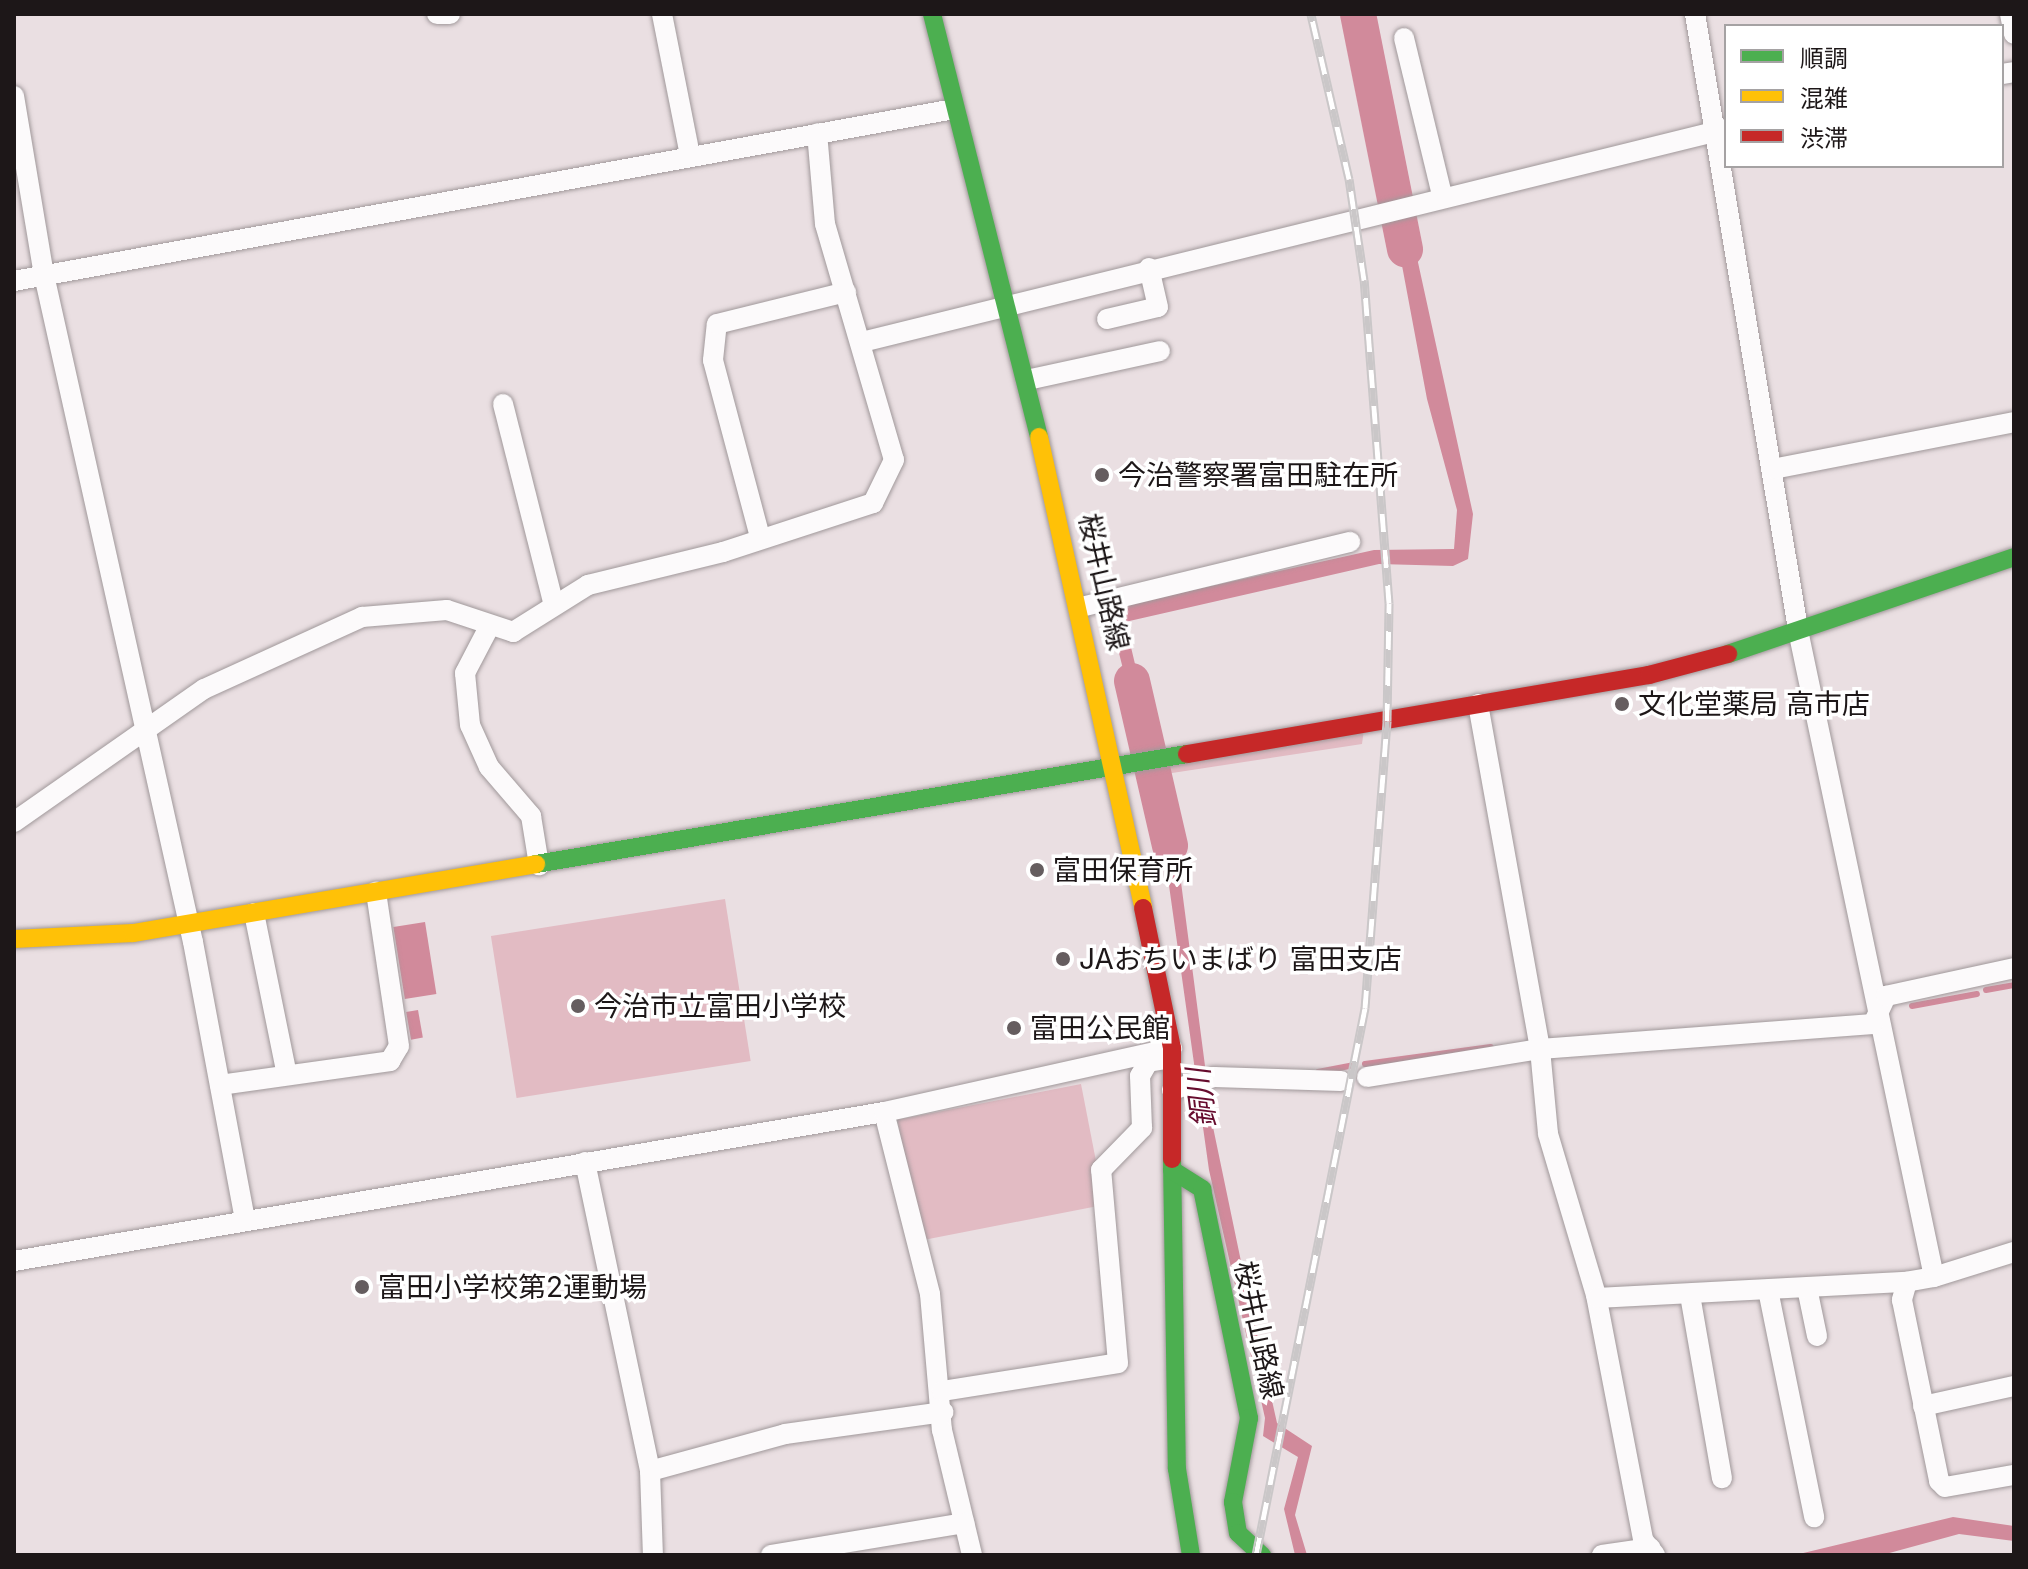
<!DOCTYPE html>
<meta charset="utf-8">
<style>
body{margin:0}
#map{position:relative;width:2028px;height:1569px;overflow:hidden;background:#eadfe2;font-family:Inter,"Noto Sans JP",sans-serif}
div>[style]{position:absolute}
.green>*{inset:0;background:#e2bbc3;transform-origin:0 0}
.water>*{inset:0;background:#d18a9b;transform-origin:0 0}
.stream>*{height:6px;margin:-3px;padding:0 3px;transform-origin:3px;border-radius:3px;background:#d18a9b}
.river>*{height:36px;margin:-18px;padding:0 18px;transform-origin:18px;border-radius:18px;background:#d18a9b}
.roads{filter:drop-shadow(0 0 2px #a0989a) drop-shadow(0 0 2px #a0989a)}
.street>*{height:20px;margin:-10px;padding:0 10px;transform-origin:10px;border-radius:10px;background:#fcfafb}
.fast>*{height:18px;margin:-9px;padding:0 9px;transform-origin:9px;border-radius:9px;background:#4caf50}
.slow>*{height:18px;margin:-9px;padding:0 9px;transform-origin:9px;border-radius:9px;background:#ffc107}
.jam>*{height:18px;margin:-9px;padding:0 9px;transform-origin:9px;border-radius:9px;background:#c62828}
.rail>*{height:9px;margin-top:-4.5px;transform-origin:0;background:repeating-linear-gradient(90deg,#fff 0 18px,#cac7c8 0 36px);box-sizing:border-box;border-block:2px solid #cac7c8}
.dots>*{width:22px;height:22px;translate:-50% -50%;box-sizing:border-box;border:4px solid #fff;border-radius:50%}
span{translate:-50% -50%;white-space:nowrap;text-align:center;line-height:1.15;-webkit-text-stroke:7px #fff;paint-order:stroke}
.poi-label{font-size:28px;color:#1d1718}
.left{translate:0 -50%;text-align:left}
.street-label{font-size:28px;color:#1d1718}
.water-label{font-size:30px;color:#660c2e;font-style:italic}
.frame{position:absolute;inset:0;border:16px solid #1d1718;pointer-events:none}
.legend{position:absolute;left:1724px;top:24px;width:280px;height:144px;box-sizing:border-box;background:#fff;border:2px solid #a5a2a3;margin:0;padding:10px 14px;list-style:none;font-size:24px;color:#1d1718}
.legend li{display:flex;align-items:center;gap:16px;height:40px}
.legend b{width:40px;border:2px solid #a5a2a3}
</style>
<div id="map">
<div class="green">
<i style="clip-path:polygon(1364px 729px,1362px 744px,1159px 775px,1156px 764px)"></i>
<i style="left:725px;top:899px;width:164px;height:237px;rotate:81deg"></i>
<i style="left:1081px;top:1084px;width:123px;height:187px;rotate:79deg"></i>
</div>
<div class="water">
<i style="clip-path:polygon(1392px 212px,1407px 212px,1473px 514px,1468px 559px,1453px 566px,1379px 564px,1125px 622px,1150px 727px,1138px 729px,1108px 609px,1374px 550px,1454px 549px,1457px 510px,1427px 399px)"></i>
<i style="clip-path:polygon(1170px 798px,1213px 1127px,1243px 1271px,1277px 1423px,1312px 1446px,1295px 1515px,1307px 1555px,1295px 1555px,1284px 1509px,1298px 1457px,1263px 1436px,1265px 1418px,1209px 1170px,1157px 800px)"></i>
<i style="left:425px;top:922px;width:73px;height:32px;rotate:81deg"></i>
<i style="left:418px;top:1010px;width:28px;height:12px;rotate:80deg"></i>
<i style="clip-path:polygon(1953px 1517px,2014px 1526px,2014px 1541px,1959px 1534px,1882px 1555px,1795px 1555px)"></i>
</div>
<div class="stream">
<i style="left:1986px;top:990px;width:28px;rotate:-10deg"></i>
<i style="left:1912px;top:1006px;width:66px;rotate:-10.5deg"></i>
<i style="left:1365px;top:1064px;width:127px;rotate:-7.7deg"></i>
<i style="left:1318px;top:1072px;width:33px;rotate:-11deg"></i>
</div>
<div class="river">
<i style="left:1358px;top:14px;width:240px;rotate:78.7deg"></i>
<i style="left:1132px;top:681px;width:169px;rotate:77deg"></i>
</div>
<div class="roads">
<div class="street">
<i style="left:437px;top:14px;width:13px"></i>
<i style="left:662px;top:14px;width:145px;rotate:78.8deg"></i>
<i style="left:1695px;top:14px;width:630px;rotate:80.49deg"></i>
<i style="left:1799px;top:635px;width:656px;rotate:78.12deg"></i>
<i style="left:1934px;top:1277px;width:27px;rotate:170deg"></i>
<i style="left:1907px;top:1282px;width:19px;rotate:106deg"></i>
<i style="left:1902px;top:1300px;width:185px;rotate:78.4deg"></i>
<i style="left:1939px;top:1481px;width:8px;rotate:45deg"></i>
<i style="left:1945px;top:1487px;width:70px;rotate:-9.9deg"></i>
<i style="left:2010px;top:14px;width:20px;rotate:79deg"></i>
<i style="left:1404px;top:38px;width:162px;rotate:76.4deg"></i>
<i style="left:2002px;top:74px;width:12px;rotate:-9deg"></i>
<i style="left:14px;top:96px;width:181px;rotate:80.5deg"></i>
<i style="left:44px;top:275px;width:683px;rotate:77.41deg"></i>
<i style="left:193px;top:942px;width:282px;rotate:79.4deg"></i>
<i style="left:14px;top:281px;width:956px;rotate:-10.37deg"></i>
<i style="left:1107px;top:319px;width:52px;rotate:-13.2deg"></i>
<i style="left:1158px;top:307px;width:40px;rotate:-103deg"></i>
<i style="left:862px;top:342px;width:890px;rotate:-13.85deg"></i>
<i style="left:1027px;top:380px;width:136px;rotate:-12.3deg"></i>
<i style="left:503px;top:404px;width:203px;rotate:75.8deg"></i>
<i style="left:1773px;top:469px;width:246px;rotate:-11deg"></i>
<i style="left:760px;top:537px;width:183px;rotate:-104.9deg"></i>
<i style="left:713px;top:360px;width:36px;rotate:-84deg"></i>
<i style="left:717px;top:324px;width:133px;rotate:-13.9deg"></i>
<i style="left:1081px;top:607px;width:277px;rotate:-13.6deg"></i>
<i style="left:488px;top:629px;width:50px;rotate:117.6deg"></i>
<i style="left:465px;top:673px;width:52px;rotate:84.5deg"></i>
<i style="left:470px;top:725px;width:46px;rotate:65.7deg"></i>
<i style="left:489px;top:767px;width:65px;rotate:49.4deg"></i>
<i style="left:531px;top:816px;width:50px;rotate:80.7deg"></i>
<i style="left:1478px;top:704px;width:351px;rotate:79.8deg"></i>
<i style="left:1540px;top:1049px;width:85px;rotate:84.6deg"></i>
<i style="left:1548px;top:1134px;width:168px;rotate:73.4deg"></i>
<i style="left:1596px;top:1295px;width:249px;rotate:79.1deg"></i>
<i style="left:1643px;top:1540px;width:19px;rotate:51deg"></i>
<i style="left:14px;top:822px;width:232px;rotate:-35deg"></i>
<i style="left:204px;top:689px;width:174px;rotate:-24.5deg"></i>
<i style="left:362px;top:617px;width:85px;rotate:-4.7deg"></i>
<i style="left:447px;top:610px;width:70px;rotate:18.4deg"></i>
<i style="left:513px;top:632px;width:89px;rotate:-32.1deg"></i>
<i style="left:588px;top:585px;width:139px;rotate:-13.7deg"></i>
<i style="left:723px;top:552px;width:158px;rotate:-18.1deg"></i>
<i style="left:873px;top:503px;width:48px;rotate:-64deg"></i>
<i style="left:894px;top:460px;width:246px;rotate:-106.3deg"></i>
<i style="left:825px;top:224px;width:91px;rotate:-95deg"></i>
<i style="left:254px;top:913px;width:165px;rotate:78.5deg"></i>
<i style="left:1367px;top:1077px;width:175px;rotate:-9.2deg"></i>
<i style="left:1540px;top:1049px;width:334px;rotate:-4.3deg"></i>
<i style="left:1873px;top:1024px;width:31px;rotate:-65deg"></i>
<i style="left:1886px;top:996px;width:131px;rotate:-12.3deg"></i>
<i style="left:220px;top:1085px;width:172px;rotate:-8deg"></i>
<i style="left:390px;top:1061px;width:17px;rotate:-59deg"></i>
<i style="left:399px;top:1046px;width:156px;rotate:-98.5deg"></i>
<i style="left:1172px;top:1090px;width:44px;rotate:-17.2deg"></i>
<i style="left:1214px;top:1077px;width:127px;rotate:1.8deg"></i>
<i style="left:884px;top:1112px;width:188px;rotate:75.8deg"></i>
<i style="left:930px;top:1294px;width:137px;rotate:85deg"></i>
<i style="left:942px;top:1430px;width:129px;rotate:76.5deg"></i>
<i style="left:585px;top:1162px;width:316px;rotate:78.1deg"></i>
<i style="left:650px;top:1471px;width:84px;rotate:88deg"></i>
<i style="left:14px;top:1261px;width:883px;rotate:-9.72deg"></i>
<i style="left:884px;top:1112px;width:295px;rotate:-12.5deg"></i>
<i style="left:1934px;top:1277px;width:84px;rotate:-17.4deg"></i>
<i style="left:1807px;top:1288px;width:49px;rotate:78.2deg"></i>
<i style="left:1768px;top:1290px;width:232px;rotate:78.5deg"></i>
<i style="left:1690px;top:1295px;width:186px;rotate:80.1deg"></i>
<i style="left:1597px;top:1298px;width:310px;rotate:-3deg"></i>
<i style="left:942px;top:1391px;width:178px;rotate:-9deg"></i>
<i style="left:1118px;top:1363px;width:194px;rotate:-95deg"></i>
<i style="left:1101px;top:1170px;width:59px;rotate:-45.7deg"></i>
<i style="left:1142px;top:1128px;width:52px;rotate:-92.2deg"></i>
<i style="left:1140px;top:1076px;width:16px;rotate:-60deg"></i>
<i style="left:1148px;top:1062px;width:17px;rotate:-10deg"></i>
<i style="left:1923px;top:1406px;width:93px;rotate:-12.4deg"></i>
<i style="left:650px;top:1471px;width:140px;rotate:-15.3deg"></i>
<i style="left:785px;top:1434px;width:160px;rotate:-7.9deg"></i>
<i style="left:771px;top:1555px;width:196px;rotate:-9.4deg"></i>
<i style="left:1602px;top:1555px;width:49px;rotate:-8.3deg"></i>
</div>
<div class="fast">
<i style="left:932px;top:14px;width:436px;rotate:75.8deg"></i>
<i style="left:1728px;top:654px;width:302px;rotate:-18.7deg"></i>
<i style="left:536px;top:864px;width:660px;rotate:-9.59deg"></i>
<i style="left:1172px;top:1159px;width:310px;rotate:89.1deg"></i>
<i style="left:1177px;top:1469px;width:87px;rotate:80.8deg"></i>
<i style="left:1172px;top:1170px;width:36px;rotate:32deg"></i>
<i style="left:1202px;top:1189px;width:234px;rotate:78.4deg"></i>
<i style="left:1249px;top:1418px;width:86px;rotate:100.8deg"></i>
<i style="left:1233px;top:1502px;width:31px;rotate:81deg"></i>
<i style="left:1238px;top:1533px;width:33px;rotate:43deg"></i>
</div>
<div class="slow">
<i style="left:1039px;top:437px;width:482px;rotate:77.5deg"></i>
<i style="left:14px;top:939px;width:119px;rotate:-2.9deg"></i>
<i style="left:133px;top:933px;width:409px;rotate:-9.7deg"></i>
</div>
<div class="jam">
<i style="left:1187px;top:754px;width:469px;rotate:-9.7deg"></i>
<i style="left:1649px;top:675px;width:82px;rotate:-14.9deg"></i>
<i style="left:1143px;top:908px;width:143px;rotate:78.3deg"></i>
<i style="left:1172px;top:1048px;width:111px;rotate:90deg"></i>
</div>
</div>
<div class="rail">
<i style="left:1256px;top:1555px;width:558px;rotate:-78.73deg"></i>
<i style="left:1365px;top:1008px;width:288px;rotate:-85.6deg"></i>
<i style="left:1387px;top:721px;width:118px;rotate:-89deg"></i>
<i style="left:1389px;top:603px;width:324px;rotate:-94.4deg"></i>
<i style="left:1364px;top:280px;width:102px;rotate:-98.4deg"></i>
<i style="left:1349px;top:179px;width:169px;rotate:-103deg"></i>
</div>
<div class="dots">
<i style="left:1102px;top:475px;background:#655d5f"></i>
<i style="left:1622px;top:704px;background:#655d5f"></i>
<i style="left:1037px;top:870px;background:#655d5f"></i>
<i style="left:1063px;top:959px;background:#655d5f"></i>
<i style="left:578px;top:1006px;background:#655d5f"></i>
<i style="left:1014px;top:1028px;background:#655d5f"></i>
<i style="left:362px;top:1287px;background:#655d5f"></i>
</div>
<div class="poi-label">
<span class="left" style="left:1118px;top:475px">今治警察署富田駐在所</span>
<span class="left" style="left:1638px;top:704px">文化堂薬局 高市店</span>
<span class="left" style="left:1053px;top:870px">富田保育所</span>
<span class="left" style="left:1079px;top:959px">JAおちいまばり 富田支店</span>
<span class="left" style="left:594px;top:1006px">今治市立富田小学校</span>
<span class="left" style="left:1030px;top:1028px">富田公民館</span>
<span class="left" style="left:378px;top:1287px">富田小学校第2運動場</span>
</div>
<div class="street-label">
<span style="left:1104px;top:582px;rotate:77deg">桜井山路線</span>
<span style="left:1259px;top:1330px;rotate:78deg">桜井山路線</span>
</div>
<div class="water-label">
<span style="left:1201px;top:1098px;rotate:-97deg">銅川</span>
</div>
<div class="frame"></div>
<ul class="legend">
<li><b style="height:10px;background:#4caf50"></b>順調</li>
<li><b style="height:10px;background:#ffc107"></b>混雑</li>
<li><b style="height:10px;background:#c62828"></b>渋滞</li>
</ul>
</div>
